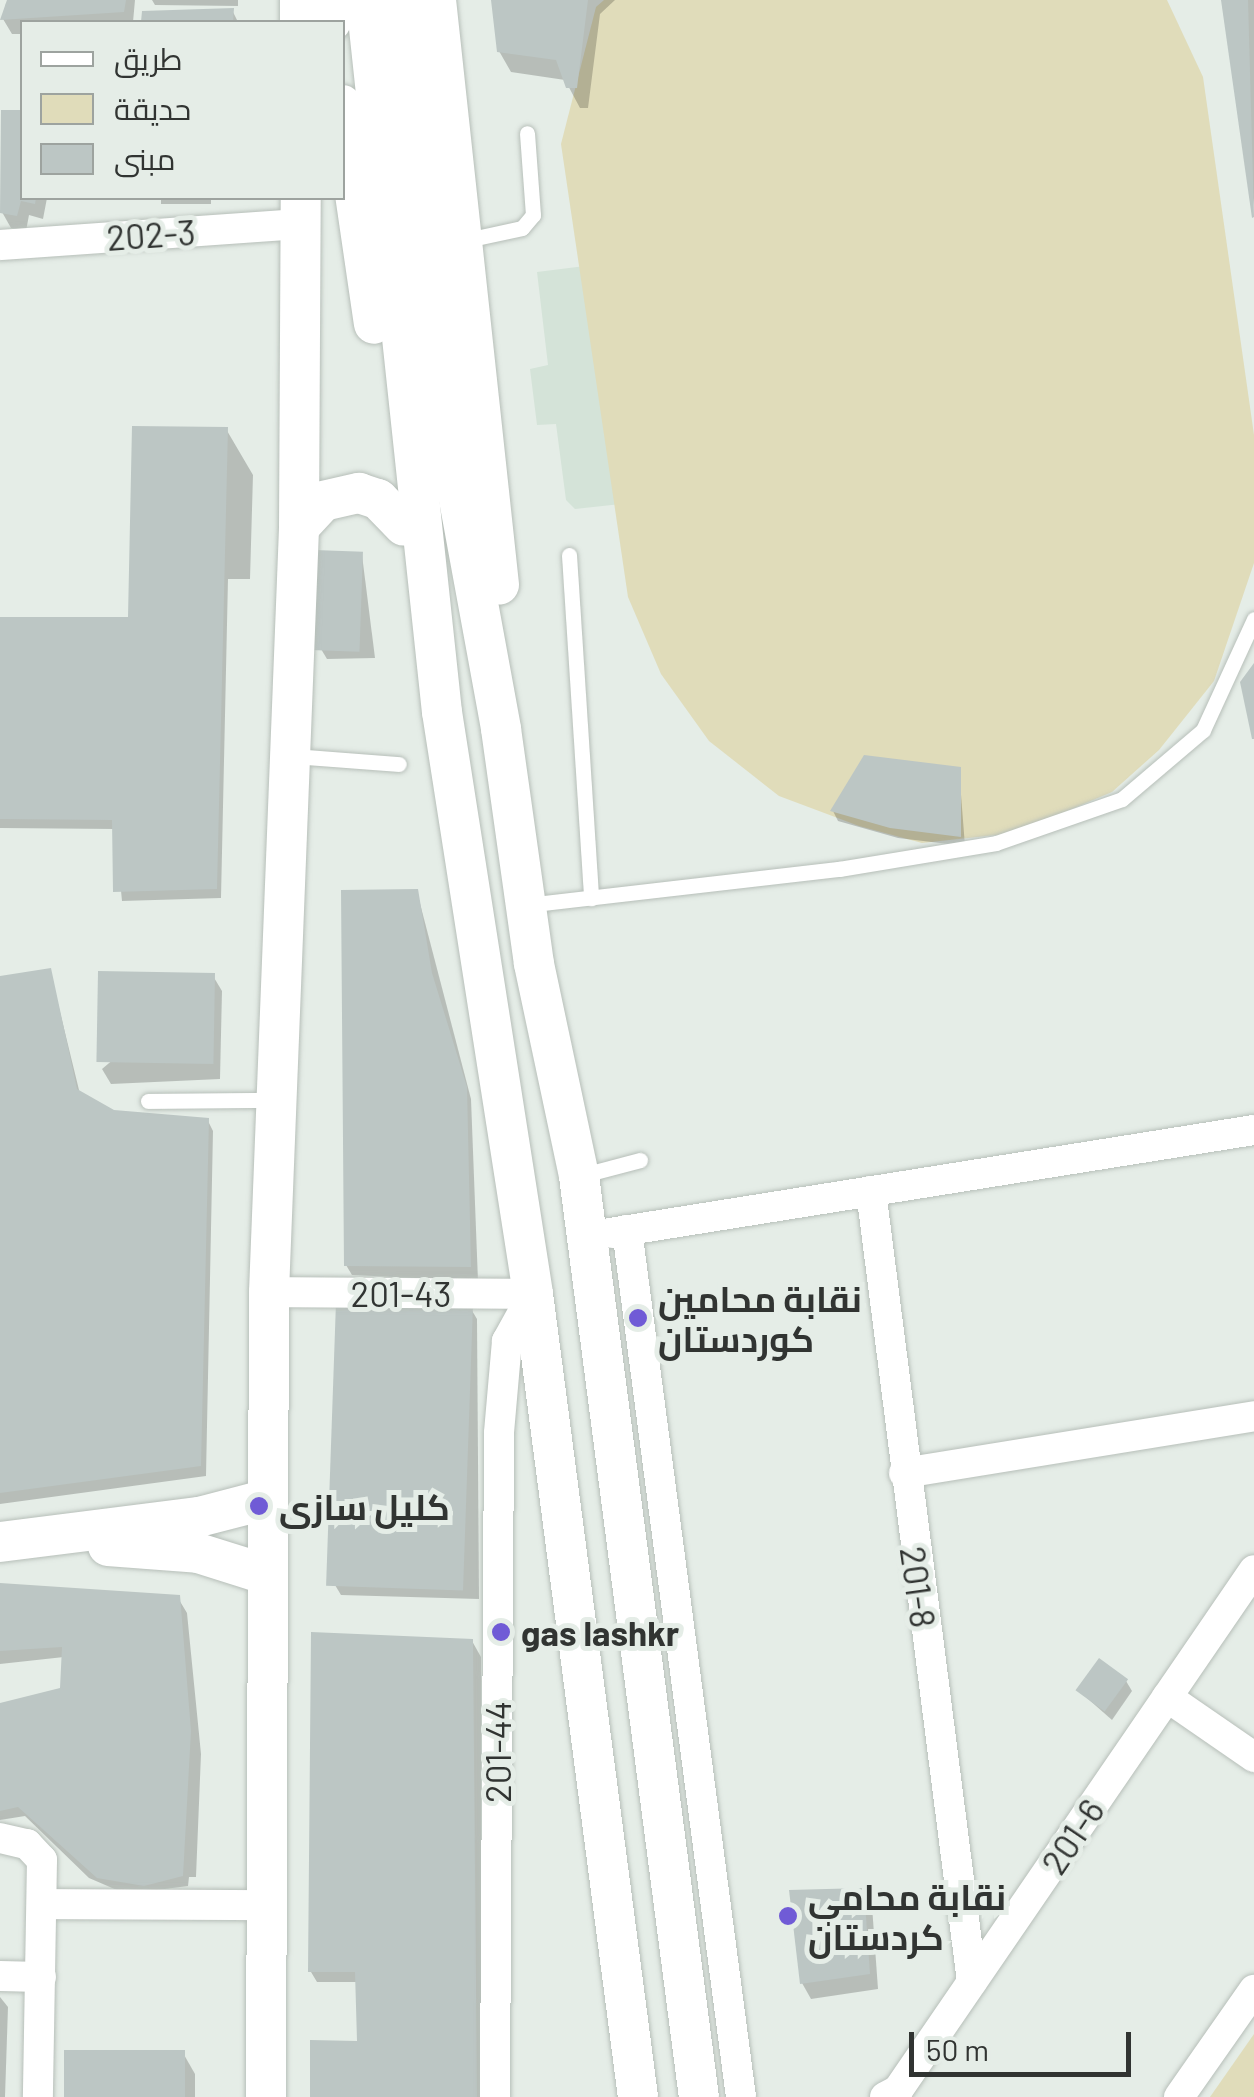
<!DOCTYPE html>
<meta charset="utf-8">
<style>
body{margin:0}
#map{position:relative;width:1254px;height:2097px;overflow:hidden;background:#e5ede7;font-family:Barlow,Cairo,sans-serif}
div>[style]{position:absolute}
.built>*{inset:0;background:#d4e3d8}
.green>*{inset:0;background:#e0dcba}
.shadow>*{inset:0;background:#0003;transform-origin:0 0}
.building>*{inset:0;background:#bcc6c4;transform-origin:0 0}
.roads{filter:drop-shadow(0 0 2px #b7bfb9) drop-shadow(0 0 2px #b7bfb9)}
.lane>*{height:15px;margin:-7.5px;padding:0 7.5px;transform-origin:7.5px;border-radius:7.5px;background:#fff}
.street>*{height:30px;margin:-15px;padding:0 15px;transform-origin:15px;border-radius:15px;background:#fff}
.secondary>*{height:40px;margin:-20px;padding:0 20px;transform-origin:20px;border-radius:20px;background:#fff}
.dots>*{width:28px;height:28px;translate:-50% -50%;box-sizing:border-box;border:5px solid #e5ede7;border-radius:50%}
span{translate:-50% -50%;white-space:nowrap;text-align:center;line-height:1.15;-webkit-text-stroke:10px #e5ede7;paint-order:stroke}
.street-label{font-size:35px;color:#313432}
.poi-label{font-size:35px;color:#313432;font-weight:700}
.left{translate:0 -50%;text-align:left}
.legend{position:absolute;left:20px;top:20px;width:325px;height:180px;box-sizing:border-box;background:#e5ede7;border:2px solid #9da39f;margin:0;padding:12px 18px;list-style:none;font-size:30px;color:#313432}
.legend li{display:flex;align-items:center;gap:20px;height:50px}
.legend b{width:50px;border:2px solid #9da39f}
.scale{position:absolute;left:909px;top:2032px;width:222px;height:45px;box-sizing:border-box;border:5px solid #313432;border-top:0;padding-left:12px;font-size:30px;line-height:35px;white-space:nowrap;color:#313432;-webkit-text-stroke:8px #e5ede7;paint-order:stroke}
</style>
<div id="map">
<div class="built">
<i style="clip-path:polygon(601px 264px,630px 503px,575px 509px,566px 500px,556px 424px,537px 425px,530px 369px,548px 365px,537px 272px)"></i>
</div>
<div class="green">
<i style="clip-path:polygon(604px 0,1167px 0,1203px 77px,1254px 435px,1254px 563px,1214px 681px,1159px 750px,1112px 792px,1015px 833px,922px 843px,859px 826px,779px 796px,709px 741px,661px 674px,628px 597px,561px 144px,596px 7px)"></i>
<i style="clip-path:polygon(1254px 2034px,1254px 2097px,1210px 2097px)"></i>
</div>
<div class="shadow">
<i style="clip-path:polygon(20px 0,135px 0,133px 22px,22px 22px,22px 34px,12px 34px,3px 19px,6px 3px)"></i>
<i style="clip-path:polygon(152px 0,238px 0,238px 6px,155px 5px)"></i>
<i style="clip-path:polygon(494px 0,615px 0,600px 14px,588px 108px,580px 108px,565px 80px,511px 72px,499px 51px)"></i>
<i style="clip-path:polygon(1226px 0,1254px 0,1254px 206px)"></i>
<i style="clip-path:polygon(232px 10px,238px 22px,144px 22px,145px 14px)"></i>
<i style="clip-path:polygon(4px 113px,22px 115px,22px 198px,47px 198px,43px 219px,29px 215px,26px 231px,11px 228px,2px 212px)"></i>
<i style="left:161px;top:198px;width:50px;height:6px"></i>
<i style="clip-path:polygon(226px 429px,253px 475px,250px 579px,228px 579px,221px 898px,122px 901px,115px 829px,0 828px,0 620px,131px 619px)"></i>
<i style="clip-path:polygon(362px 555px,375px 658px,327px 659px,321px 649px)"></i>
<i style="clip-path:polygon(959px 769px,965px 846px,898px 838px,838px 821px,833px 811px)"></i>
<i style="clip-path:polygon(417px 892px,471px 1099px,478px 1281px,352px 1275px,346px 1265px)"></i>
<i style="clip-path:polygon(50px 971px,80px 1094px,113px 1112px,208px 1121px,213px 1131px,206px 1476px,0 1504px,0 978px)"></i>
<i style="clip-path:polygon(213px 976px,222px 991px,220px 1079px,111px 1084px,102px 1069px)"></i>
<i style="clip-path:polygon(471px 1309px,477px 1319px,479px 1599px,341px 1595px,335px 1585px)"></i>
<i style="clip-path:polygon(0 1586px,178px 1598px,187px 1613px,201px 1754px,196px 1877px,189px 1877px,188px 1886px,126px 1894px,89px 1878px,25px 1816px,0 1820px,0 1705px,63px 1699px,64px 1657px,0 1664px)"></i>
<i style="clip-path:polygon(472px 1641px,481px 1657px,481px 2097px,313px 2097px,360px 2044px,358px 1982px,317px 1982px,311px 1972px)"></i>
<i style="clip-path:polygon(1126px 1681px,1132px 1691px,1112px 1720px,1079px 1691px)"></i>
<i style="clip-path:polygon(863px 1891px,872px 1906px,878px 1989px,811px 1999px,802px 1983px)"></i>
<i style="clip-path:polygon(0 1997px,8px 2007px,5px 2097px,0 2097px)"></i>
<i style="clip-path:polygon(183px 2053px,195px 2074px,195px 2097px,67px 2097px)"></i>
</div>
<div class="building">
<i style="clip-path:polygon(7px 0,126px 0,124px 12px,0 20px)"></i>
<i style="clip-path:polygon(491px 0,588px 0,577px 88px,566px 88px,556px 60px,497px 52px)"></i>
<i style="clip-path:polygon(1221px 0,1248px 0,1254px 217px,1252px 218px)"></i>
<i style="clip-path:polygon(234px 8px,233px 22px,141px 22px,142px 11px)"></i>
<i style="clip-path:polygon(1px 110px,22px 110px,22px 198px,36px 198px,35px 204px,21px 201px,17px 216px,0 213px)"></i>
<i style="clip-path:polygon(132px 426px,228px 427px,217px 889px,113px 892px,112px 820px,0 819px,0 617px,128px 617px)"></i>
<i style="left:314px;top:550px;width:49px;height:100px;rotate:2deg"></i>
<i style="clip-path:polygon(1254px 663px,1254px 739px,1252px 739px,1240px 682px)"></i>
<i style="clip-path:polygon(864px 755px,961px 767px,961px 837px,890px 828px,830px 811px)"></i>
<i style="clip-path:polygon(418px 889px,432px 973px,467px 1087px,471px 1267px,344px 1266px,341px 890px)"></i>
<i style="clip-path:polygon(51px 968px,77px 1089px,114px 1110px,209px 1118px,201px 1466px,0 1493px,0 976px)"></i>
<i style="left:215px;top:973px;width:91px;height:117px;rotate:91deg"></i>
<i style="left:336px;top:1302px;width:137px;height:284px;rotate:2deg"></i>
<i style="clip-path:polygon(0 1583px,180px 1595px,191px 1731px,183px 1876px,144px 1886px,97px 1878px,18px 1807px,0 1811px,0 1703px,60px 1688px,62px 1647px,0 1651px)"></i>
<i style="clip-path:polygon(311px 1632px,473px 1639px,477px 2097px,310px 2097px,310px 2040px,357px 2041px,355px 1972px,308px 1972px)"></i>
<i style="left:1099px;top:1658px;width:36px;height:40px;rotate:36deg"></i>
<i style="clip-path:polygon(864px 1888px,870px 1974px,800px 1984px,789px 1890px)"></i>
<i style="left:185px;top:2050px;width:47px;height:121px;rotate:90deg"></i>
</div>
<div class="roads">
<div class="lane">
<i style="left:462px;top:241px;width:61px;rotate:-12.2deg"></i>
<i style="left:522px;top:228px;width:17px;rotate:-50deg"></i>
<i style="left:533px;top:215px;width:82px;rotate:-94.2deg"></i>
<i style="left:569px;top:555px;width:344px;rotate:86.3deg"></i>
<i style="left:294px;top:756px;width:105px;rotate:4.4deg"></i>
<i style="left:526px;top:905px;width:315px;rotate:-6.6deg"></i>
<i style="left:839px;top:869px;width:159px;rotate:-9.4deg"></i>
<i style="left:996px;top:843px;width:133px;rotate:-19.2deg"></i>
<i style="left:1122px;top:799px;width:106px;rotate:-40.4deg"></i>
<i style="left:1203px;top:730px;width:122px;rotate:-65.3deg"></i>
<i style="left:148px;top:1101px;width:125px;rotate:-0.5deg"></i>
<i style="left:583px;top:1175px;width:59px;rotate:-14.7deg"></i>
</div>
<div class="street">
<i style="left:0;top:245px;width:303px;rotate:-4deg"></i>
<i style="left:871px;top:1191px;width:797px;rotate:82.72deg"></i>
<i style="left:627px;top:1230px;width:874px;rotate:82.51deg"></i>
<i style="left:610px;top:1233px;width:652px;rotate:-9.09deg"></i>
<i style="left:269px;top:1292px;width:264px;rotate:0.4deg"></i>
<i style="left:533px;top:1294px;width:54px;rotate:119deg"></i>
<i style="left:507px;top:1341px;width:92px;rotate:95deg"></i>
<i style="left:499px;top:1433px;width:664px;rotate:90.35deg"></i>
<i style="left:904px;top:1473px;width:355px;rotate:-9.2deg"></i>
<i style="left:1167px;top:1697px;width:106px;rotate:34.6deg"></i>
<i style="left:0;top:1838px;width:28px;rotate:13deg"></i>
<i style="left:27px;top:1844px;width:22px;rotate:47deg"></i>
<i style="left:42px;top:1860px;width:237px;rotate:91deg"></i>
<i style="left:42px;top:1904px;width:224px;rotate:0.3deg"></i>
<i style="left:0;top:1976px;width:41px;rotate:1.4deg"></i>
<i style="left:885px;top:2097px;width:15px;rotate:-28deg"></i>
<i style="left:898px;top:2090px;width:630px;rotate:-55.6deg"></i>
<i style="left:1179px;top:2097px;width:131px;rotate:-55deg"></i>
</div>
<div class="secondary">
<i style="left:300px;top:0;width:22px;rotate:90deg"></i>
<i style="left:327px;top:0;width:22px;rotate:80deg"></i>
<i style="left:366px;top:0;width:716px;rotate:83.91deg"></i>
<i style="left:442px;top:712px;width:589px;rotate:81.11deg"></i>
<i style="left:533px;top:1294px;width:810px;rotate:82.55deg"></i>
<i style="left:401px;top:0;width:448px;rotate:83.8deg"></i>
<i style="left:449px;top:445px;width:289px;rotate:79.6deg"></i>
<i style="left:501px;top:729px;width:237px;rotate:82deg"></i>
<i style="left:534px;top:964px;width:217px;rotate:78deg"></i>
<i style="left:579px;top:1176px;width:929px;rotate:82.58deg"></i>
<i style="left:436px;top:0;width:588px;rotate:83.85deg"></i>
<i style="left:342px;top:105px;width:221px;rotate:81.7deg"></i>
<i style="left:299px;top:527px;width:35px;rotate:-47deg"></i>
<i style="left:323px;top:501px;width:37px;rotate:-13deg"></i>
<i style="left:359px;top:493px;width:20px;rotate:18deg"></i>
<i style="left:378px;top:499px;width:37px;rotate:46deg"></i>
<i style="left:0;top:1542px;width:201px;rotate:-7.2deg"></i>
<i style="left:199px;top:1517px;width:71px;rotate:-14.6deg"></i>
<i style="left:108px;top:1546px;width:90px;rotate:4.4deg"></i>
<i style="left:198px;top:1553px;width:73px;rotate:17.4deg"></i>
<i style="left:266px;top:2097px;width:805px;rotate:-89.79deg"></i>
<i style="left:269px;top:1292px;width:766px;rotate:-87.75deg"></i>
<i style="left:299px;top:527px;width:329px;rotate:-89.7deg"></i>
</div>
</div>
<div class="dots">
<i style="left:638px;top:1318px;background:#705bd6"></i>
<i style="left:259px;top:1506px;background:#705bd6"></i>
<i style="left:501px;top:1632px;background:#705bd6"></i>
<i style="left:788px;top:1916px;background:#705bd6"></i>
</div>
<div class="street-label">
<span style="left:151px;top:234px;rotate:-4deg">202-3</span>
<span style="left:401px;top:1293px">201-43</span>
<span style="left:919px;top:1587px;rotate:82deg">201-8</span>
<span style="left:497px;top:1752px;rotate:-90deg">201-44</span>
<span style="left:1072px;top:1836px;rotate:-56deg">201-6</span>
</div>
<div class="poi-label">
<span class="left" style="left:658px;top:1318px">نقابة محامين<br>كوردستان</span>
<span class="left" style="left:279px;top:1506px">کلیل سازی</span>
<span class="left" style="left:521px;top:1632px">gas lashkr</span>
<span class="left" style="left:808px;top:1916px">نقابة محامي<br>كردستان</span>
</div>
<ul class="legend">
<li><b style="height:12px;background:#fff"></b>طريق</li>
<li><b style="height:28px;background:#e0dcba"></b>حديقة</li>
<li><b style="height:28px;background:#bcc6c4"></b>مبنى</li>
</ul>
<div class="scale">50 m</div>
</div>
